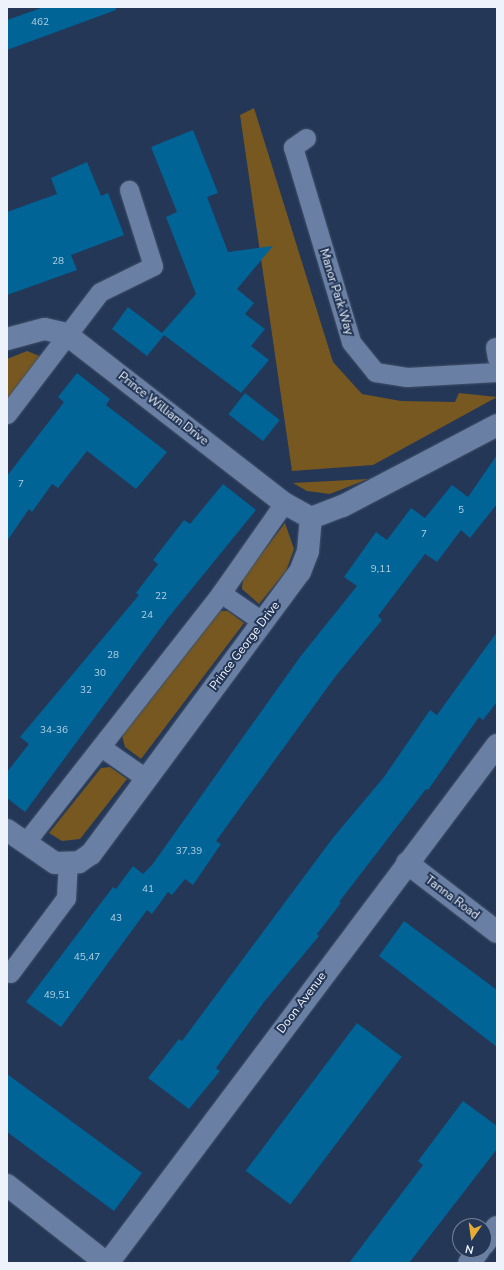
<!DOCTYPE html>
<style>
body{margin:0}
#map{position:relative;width:504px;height:1270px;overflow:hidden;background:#243757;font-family:"Nunito Sans",sans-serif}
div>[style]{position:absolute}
.green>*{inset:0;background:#765820}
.building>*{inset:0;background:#006496;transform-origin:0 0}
.roads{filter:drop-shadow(0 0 1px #425169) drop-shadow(0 0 1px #425169)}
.lane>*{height:19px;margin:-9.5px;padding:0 9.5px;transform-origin:9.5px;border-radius:9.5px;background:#6a7fa4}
.street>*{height:22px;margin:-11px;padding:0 11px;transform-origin:11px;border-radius:11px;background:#6a7fa4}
span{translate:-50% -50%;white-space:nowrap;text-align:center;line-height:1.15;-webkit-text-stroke:4px #243757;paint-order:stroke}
.number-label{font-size:10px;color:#b2cfe2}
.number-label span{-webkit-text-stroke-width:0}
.street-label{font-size:12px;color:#eef3fb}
.frame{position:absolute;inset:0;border:8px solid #eef3fb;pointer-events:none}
.north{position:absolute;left:452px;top:1218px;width:40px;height:40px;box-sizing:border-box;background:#243757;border:1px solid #758299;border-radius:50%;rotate:193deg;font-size:11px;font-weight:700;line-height:16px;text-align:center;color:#eef3fb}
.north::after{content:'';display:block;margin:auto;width:14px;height:18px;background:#e7ac36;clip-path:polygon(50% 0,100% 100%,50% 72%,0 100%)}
</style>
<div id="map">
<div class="green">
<i style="clip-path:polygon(254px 108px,333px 362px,362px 394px,401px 401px,455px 402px,459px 393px,497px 397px,373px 465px,292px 471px,240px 115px)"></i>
<i style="clip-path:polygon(27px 351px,42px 357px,7px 403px,7px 359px)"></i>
<i style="clip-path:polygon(368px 479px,330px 494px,307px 491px,293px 483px)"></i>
<i style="clip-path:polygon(285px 523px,294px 549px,286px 571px,259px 604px,242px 589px,243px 578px)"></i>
<i style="clip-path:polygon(220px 611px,228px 611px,244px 623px,141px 759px,125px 747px,122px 736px)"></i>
<i style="clip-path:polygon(110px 767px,127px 779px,80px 839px,62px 841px,49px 833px,101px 768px)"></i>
</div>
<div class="building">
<i style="clip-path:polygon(44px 7px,116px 7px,116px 10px,7px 50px,7px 20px)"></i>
<i style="clip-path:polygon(193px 130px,218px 193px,207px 197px,228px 252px,273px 246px,237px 289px,254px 303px,245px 314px,265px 329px,251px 346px,269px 360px,241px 393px,164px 335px,147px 356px,112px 329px,128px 307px,162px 333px,196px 294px,166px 217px,177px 212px,151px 147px)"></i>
<i style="clip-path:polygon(87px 162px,101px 196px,108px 193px,124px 235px,71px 255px,77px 270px,7px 295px,7px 212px,57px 194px,51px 178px)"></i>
<i style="clip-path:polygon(77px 373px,110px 399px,106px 405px,167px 452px,136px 489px,87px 451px,58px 488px,52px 484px,32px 512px,29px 509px,7px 541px,7px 476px,64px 402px,58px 397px)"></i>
<i style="left:245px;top:393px;width:44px;height:27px;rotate:38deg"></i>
<i style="clip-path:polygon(497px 455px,497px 504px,470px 538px,461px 530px,437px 562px,425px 554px,378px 616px,382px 620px,335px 677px,216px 841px,221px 844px,193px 885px,185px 879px,172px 895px,168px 892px,152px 914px,147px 910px,61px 1027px,26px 1002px,113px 887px,116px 889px,133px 866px,143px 874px,152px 865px,300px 657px,357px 586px,344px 577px,376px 532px,387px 540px,411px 508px,425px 518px,452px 485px,468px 497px)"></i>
<i style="clip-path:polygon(223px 484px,256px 510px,168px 618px,25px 812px,7px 798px,7px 772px,29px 744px,20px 737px,139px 595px,136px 593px,158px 564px,153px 560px,184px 520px,190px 524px)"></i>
<i style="clip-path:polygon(497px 632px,497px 702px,483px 720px,479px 717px,428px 790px,426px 789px,339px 902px,341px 903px,317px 934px,319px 936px,264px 1002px,216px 1068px,220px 1071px,189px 1109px,148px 1078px,179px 1039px,182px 1041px,332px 839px,384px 777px,430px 710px,437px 715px)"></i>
<i style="clip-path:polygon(404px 921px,497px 990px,497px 1047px,379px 956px)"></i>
<i style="left:357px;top:1023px;width:56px;height:185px;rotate:37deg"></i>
<i style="clip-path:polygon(7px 1074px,142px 1173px,114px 1211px,7px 1132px)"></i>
<i style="clip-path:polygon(463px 1101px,497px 1126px,497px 1149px,409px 1263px,349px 1263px,423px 1165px,418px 1161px)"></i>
</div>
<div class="roads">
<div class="lane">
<i style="left:306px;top:138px;width:16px;rotate:145deg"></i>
<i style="left:293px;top:147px;width:203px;rotate:73.4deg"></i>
<i style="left:351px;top:342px;width:38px;rotate:51deg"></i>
<i style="left:375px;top:372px;width:32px;rotate:9deg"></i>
<i style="left:407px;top:377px;width:90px;rotate:-3.2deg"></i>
<i style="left:495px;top:347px;width:11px;rotate:80deg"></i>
<i style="left:7px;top:414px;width:153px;rotate:-52.7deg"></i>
<i style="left:100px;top:292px;width:59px;rotate:-26.1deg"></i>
<i style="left:153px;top:266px;width:80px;rotate:-107.5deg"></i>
<i style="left:221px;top:593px;width:51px;rotate:34.6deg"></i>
<i style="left:101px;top:747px;width:56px;rotate:34.8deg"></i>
<i style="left:25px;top:843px;width:318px;rotate:-51.9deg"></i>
<i style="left:221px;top:593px;width:110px;rotate:-55deg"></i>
<i style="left:10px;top:973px;width:94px;rotate:-53.3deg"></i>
<i style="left:66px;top:898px;width:33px;rotate:-87deg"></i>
</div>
<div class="street">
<i style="left:7px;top:339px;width:39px;rotate:-15deg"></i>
<i style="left:45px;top:329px;width:22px;rotate:13deg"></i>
<i style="left:66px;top:334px;width:276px;rotate:37.8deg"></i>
<i style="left:284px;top:503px;width:31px;rotate:29deg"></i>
<i style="left:311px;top:518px;width:34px;rotate:-21deg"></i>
<i style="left:343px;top:506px;width:174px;rotate:-27.7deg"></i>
<i style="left:7px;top:830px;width:58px;rotate:34.5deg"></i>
<i style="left:55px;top:863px;width:24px;rotate:-2deg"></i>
<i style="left:79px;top:862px;width:14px;rotate:-34deg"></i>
<i style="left:91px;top:854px;width:351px;rotate:-53.5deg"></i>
<i style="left:300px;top:572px;width:22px;rotate:-69deg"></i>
<i style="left:308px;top:551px;width:33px;rotate:-85deg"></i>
<i style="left:407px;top:863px;width:113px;rotate:37.5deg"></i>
<i style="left:7px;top:1185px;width:126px;rotate:38.2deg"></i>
<i style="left:484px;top:1244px;width:21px;rotate:-53deg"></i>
<i style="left:108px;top:1263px;width:648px;rotate:-53.09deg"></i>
<i style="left:469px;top:1263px;width:16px;rotate:-52deg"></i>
</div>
</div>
<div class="number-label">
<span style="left:40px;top:23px">462</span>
<span style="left:58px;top:262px">28</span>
<span style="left:21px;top:485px">7</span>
<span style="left:461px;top:511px">5</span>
<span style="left:424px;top:535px">7</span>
<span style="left:381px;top:570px">9,11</span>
<span style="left:161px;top:597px">22</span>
<span style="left:147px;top:616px">24</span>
<span style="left:113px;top:656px">28</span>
<span style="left:100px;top:674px">30</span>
<span style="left:86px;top:691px">32</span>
<span style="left:54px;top:731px">34-36</span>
<span style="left:189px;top:852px">37,39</span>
<span style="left:148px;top:890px">41</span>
<span style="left:116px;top:919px">43</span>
<span style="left:87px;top:958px">45,47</span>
<span style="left:57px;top:996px">49,51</span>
</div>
<div class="street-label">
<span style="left:336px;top:292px;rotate:73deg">Manor Park Way</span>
<span style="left:163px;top:409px;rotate:38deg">Prince William Drive</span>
<span style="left:245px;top:646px;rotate:-53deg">Prince George Drive</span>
<span style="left:452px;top:898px;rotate:37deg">Tanna Road</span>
<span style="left:302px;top:1003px;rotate:-53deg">Doon Avenue</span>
</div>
<div class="frame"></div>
<div class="north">N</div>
</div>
